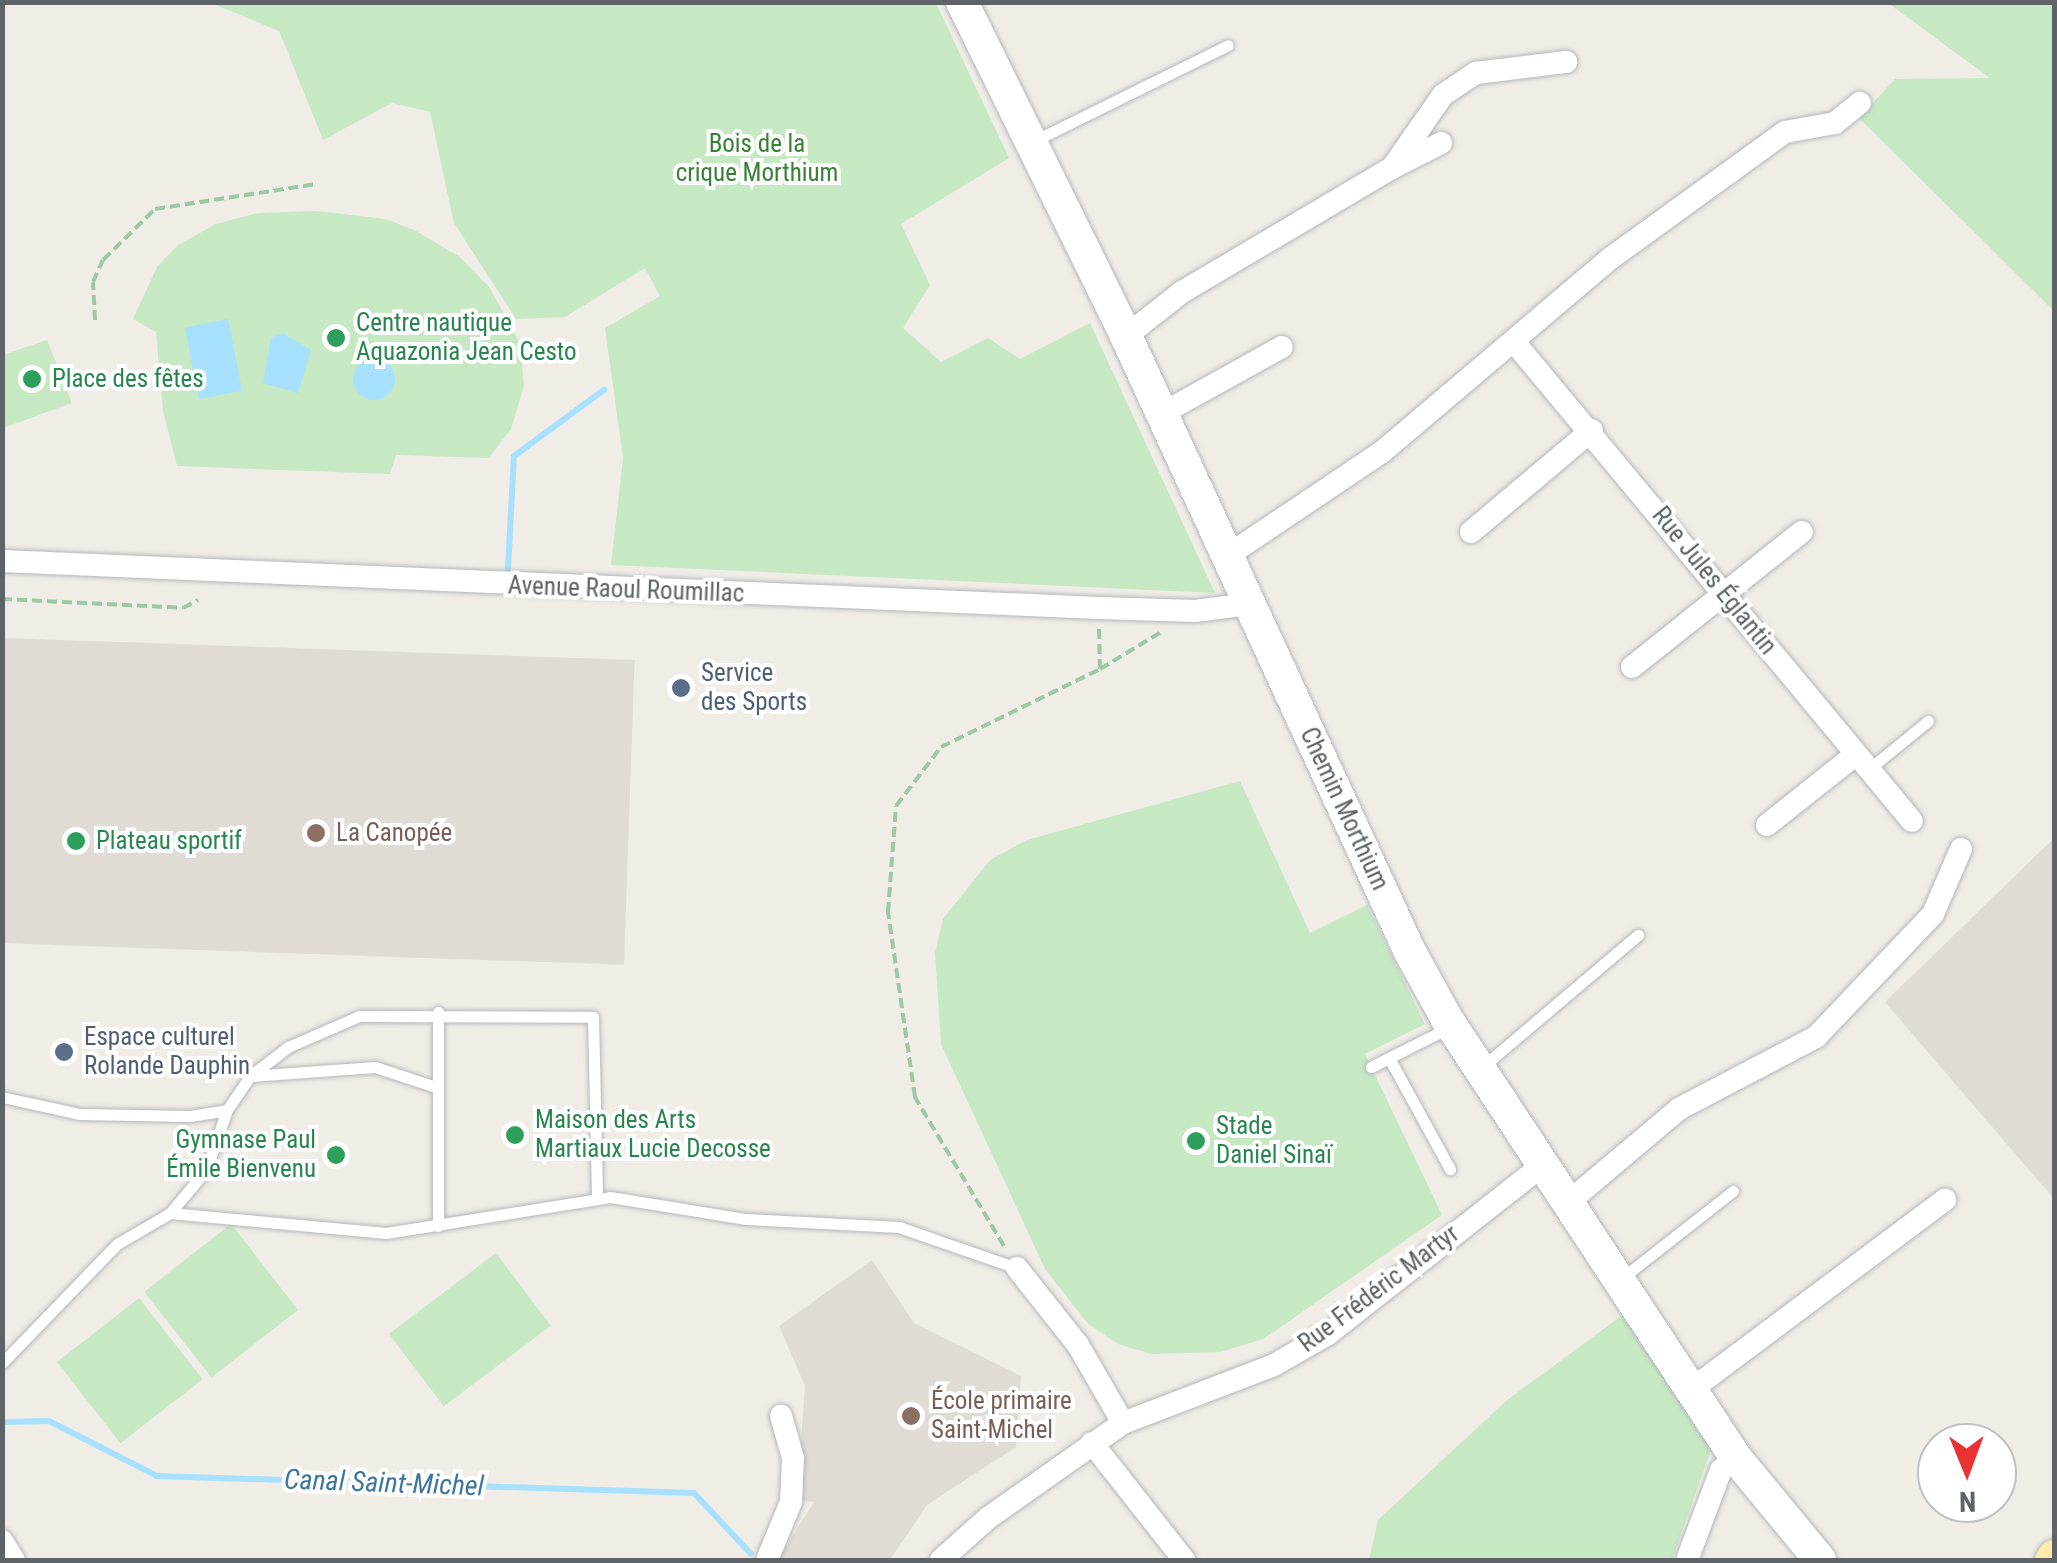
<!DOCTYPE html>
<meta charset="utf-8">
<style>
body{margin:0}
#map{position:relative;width:2057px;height:1563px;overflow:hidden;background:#f0ede7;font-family:"Roboto Condensed",sans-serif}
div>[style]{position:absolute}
.education>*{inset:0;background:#e0dcd5;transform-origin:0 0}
.green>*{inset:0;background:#c6e8c3;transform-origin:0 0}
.water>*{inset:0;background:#a8e0ff;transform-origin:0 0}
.round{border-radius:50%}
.stream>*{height:6px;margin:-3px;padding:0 3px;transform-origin:3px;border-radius:3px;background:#a8e0ff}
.path>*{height:4px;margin-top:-2px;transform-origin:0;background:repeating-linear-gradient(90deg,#9cc9a5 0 10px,transparent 0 15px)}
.roads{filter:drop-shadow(0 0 2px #b4b7bb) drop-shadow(0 0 2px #b4b7bb)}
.lane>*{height:11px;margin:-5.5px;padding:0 5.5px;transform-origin:5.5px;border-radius:5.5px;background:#fff}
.street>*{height:22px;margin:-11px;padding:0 11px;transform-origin:11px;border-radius:11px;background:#fff}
.secondary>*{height:32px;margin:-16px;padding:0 16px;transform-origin:16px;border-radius:16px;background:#fff}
.primary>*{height:35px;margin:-17.5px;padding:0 17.5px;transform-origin:17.5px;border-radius:17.5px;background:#ffebad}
.dots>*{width:28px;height:28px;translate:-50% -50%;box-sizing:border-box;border:5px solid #fff;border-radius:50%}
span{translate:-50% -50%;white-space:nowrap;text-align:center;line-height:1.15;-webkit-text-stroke:8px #fff;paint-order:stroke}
.park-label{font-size:25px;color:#368133}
.leisure-label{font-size:25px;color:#27864d}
.left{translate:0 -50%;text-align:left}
.right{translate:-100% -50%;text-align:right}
.street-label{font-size:25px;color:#5e6367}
.service-label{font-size:25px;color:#4e5e75}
.education-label{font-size:25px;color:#785e54}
.water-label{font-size:28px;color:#3d76a1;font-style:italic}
.frame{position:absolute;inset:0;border:5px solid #5e6367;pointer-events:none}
.north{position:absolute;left:1917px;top:1423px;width:100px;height:100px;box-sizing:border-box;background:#fff;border:2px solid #bfc1c2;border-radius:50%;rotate:179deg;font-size:28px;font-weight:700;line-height:40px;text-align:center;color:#5e6367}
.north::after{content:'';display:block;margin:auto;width:35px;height:45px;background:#eb3233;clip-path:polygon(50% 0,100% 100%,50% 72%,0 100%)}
</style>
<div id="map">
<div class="education">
<i style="left:3px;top:638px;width:632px;height:305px;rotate:2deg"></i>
<i style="clip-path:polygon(2054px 838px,2054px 1199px,1885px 1002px)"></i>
<i style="clip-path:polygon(872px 1260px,914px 1323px,1021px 1376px,1016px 1447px,927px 1505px,890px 1560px,777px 1560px,814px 1502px,797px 1500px,805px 1386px,779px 1326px)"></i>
</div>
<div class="green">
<i style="clip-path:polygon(211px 3px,936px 3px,1009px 158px,901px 224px,930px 285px,903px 328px,941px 362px,988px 338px,1020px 359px,1090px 323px,1215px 593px,611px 565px,623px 458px,605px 328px,660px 296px,645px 268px,565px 317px,516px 319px,454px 223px,430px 112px,392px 103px,323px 140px,279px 31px)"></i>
<i style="clip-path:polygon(1888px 3px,2054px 3px,2054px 311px,1859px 118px,1895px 79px,1990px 78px)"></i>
<i style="clip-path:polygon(316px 211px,386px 219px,416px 231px,460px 257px,490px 288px,520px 344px,524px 386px,511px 429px,489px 458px,396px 455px,390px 474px,177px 466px,163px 411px,156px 332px,133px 319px,157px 267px,178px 245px,216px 224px,258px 213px)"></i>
<i style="clip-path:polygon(47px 340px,72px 403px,3px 428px,3px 355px)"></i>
<i style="clip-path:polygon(1240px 781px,1310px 933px,1367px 905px,1425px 1024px,1365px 1054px,1442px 1215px,1263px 1339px,1221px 1352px,1151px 1354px,1118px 1344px,1088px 1324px,1045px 1269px,941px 1044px,935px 953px,943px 919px,990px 860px,1027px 840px)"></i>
<i style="left:231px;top:1224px;width:109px;height:110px;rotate:52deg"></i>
<i style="left:496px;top:1253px;width:91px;height:134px;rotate:53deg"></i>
<i style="left:139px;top:1298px;width:103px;height:104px;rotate:52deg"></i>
<i style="clip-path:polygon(1632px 1308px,1714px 1441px,1672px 1560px,1369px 1560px,1378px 1520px,1506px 1401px)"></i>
</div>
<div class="water">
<i style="left:228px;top:319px;width:73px;height:44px;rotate:79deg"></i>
<i style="clip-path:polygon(282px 333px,311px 350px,298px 393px,263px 383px,271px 338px)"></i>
<i class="round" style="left:353px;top:358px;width:42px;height:42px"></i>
</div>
<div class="stream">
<i style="left:508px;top:569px;width:113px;rotate:-87deg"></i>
<i style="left:514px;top:456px;width:112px;rotate:-36.3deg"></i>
<i style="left:2px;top:1422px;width:47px;rotate:-1.2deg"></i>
<i style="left:49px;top:1421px;width:121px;rotate:27deg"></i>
<i style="left:157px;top:1476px;width:537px;rotate:1.81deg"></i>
<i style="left:694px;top:1493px;width:83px;rotate:46.9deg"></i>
</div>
<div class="path">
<i style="left:95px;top:320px;width:38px;rotate:-93deg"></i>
<i style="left:93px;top:282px;width:24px;rotate:-66deg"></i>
<i style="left:103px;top:260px;width:73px;rotate:-44.4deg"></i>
<i style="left:155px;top:209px;width:163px;rotate:-8.8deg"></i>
<i style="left:2px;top:599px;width:181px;rotate:2.8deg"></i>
<i style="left:183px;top:608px;width:17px;rotate:-28deg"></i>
<i style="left:1099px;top:629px;width:40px;rotate:88.6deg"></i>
<i style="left:1004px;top:1246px;width:174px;rotate:-120.9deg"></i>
<i style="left:915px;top:1097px;width:187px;rotate:-98.3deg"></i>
<i style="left:888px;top:912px;width:106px;rotate:-85.7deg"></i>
<i style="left:896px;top:806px;width:74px;rotate:-52.7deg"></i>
<i style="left:941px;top:747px;width:177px;rotate:-26.1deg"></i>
<i style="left:1100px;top:669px;width:71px;rotate:-31.2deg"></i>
</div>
<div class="roads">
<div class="lane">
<i style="left:1034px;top:141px;width:216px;rotate:-26.3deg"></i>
<i style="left:1869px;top:769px;width:76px;rotate:-39.1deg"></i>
<i style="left:1389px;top:1058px;width:127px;rotate:61.2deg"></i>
<i style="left:1371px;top:1067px;width:86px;rotate:-26.9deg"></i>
<i style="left:1481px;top:1068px;width:206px;rotate:-40.3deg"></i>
<i style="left:250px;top:1076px;width:125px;rotate:-4.1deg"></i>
<i style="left:375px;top:1067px;width:64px;rotate:18.2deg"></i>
<i style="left:2px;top:1097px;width:79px;rotate:12.4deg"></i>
<i style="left:79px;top:1114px;width:111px;rotate:1deg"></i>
<i style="left:190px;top:1116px;width:37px;rotate:-9deg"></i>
<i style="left:170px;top:1213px;width:217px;rotate:5.3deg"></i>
<i style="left:386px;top:1233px;width:227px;rotate:-9.1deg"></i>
<i style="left:610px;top:1197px;width:138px;rotate:9.2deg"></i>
<i style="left:746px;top:1219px;width:153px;rotate:3deg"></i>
<i style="left:899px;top:1227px;width:125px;rotate:19.2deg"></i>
<i style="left:438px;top:1226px;width:214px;rotate:-90deg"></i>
<i style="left:1622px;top:1278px;width:141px;rotate:-38.1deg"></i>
<i style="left:2px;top:1363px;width:165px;rotate:-46deg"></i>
<i style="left:117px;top:1244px;width:61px;rotate:-30.3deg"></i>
<i style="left:170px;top:1213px;width:56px;rotate:-50.1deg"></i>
<i style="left:206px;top:1170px;width:64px;rotate:-70.7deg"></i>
<i style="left:227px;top:1110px;width:41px;rotate:-55.9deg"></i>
<i style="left:250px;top:1076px;width:48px;rotate:-37.3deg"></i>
<i style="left:288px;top:1047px;width:77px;rotate:-23.6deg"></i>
<i style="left:359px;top:1016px;width:234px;rotate:0.2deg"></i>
<i style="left:593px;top:1017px;width:179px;rotate:88.7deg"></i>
</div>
<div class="street">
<i style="left:1392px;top:168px;width:55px;rotate:-27deg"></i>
<i style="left:1126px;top:336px;width:71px;rotate:-38.2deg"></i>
<i style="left:1182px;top:292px;width:244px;rotate:-30.6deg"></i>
<i style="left:1392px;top:168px;width:89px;rotate:-55.1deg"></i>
<i style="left:1443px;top:95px;width:40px;rotate:-34deg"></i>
<i style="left:1476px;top:73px;width:91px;rotate:-7deg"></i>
<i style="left:1515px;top:343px;width:621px;rotate:50.29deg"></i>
<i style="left:1161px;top:414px;width:138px;rotate:-29deg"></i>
<i style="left:1471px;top:532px;width:158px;rotate:-40.1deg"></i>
<i style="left:1227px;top:556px;width:187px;rotate:-33.9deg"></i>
<i style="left:1382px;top:452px;width:300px;rotate:-40.3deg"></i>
<i style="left:1611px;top:258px;width:215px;rotate:-35.9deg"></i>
<i style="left:1785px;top:132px;width:51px;rotate:-10.2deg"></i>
<i style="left:1835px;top:123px;width:32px;rotate:-39deg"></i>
<i style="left:2px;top:561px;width:1098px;rotate:2.45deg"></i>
<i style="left:1099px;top:608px;width:96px;rotate:1.8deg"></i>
<i style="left:1195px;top:611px;width:55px;rotate:-7.3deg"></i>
<i style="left:1632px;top:667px;width:217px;rotate:-38.5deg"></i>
<i style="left:1767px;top:825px;width:112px;rotate:-38.5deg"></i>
<i style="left:1571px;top:1200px;width:141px;rotate:-40.1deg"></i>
<i style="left:1679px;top:1109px;width:155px;rotate:-27.7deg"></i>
<i style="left:1816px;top:1037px;width:170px;rotate:-46.4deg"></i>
<i style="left:1933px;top:914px;width:71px;rotate:-66.7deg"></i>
<i style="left:1017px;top:1268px;width:98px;rotate:51.6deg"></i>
<i style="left:1078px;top:1345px;width:90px;rotate:60deg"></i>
<i style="left:1692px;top:1389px;width:316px;rotate:-36.8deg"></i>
<i style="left:1092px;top:1443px;width:149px;rotate:51.8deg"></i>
<i style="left:2px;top:1541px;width:22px;rotate:58deg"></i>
<i style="left:767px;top:1560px;width:63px;rotate:-67.5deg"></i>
<i style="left:791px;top:1502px;width:44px;rotate:-87.4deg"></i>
<i style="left:793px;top:1458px;width:44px;rotate:-105.9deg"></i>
<i style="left:941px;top:1560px;width:63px;rotate:-41.8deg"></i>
<i style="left:988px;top:1518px;width:165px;rotate:-35.1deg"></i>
<i style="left:1123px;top:1423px;width:162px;rotate:-21deg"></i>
<i style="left:1274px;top:1365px;width:62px;rotate:-29.9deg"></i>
<i style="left:1328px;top:1334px;width:276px;rotate:-38.2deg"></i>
<i style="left:1687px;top:1560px;width:96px;rotate:-69.3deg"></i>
<i style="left:1721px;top:1470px;width:19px;rotate:-39deg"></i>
</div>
<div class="secondary">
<i style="left:962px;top:2px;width:372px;rotate:63.8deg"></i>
<i style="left:1126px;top:336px;width:676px;rotate:65.25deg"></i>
<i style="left:1409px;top:950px;width:79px;rotate:61.2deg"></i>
<i style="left:1447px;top:1019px;width:526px;rotate:56.64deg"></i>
<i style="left:1736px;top:1458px;width:132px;rotate:50.5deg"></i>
</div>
<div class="primary">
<i style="left:2052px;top:1560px;width:4px;rotate:-56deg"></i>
</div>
</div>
<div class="dots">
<i style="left:336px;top:338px;background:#2e9e5b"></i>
<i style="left:32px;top:379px;background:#2e9e5b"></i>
<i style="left:681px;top:688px;background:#5c6f8a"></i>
<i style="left:316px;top:833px;background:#8d6e63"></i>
<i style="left:76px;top:841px;background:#2e9e5b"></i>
<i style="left:64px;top:1052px;background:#5c6f8a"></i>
<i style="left:515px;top:1135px;background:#2e9e5b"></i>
<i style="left:1196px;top:1141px;background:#2e9e5b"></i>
<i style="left:336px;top:1155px;background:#2e9e5b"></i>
<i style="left:911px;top:1416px;background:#8d6e63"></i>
</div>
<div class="park-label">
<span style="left:757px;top:159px">Bois de la<br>crique Morthium</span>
</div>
<div class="leisure-label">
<span class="left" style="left:356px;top:338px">Centre nautique<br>Aquazonia Jean Cesto</span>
<span class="left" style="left:52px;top:379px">Place des fêtes</span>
<span class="left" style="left:96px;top:841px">Plateau sportif</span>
<span class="left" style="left:535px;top:1135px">Maison des Arts<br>Martiaux Lucie Decosse</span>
<span class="left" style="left:1216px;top:1141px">Stade<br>Daniel Sinaï</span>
<span class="right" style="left:316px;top:1155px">Gymnase Paul<br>Émile Bienvenu</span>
</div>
<div class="street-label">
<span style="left:1714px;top:581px;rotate:51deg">Rue Jules Églantin</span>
<span style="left:626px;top:590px;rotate:2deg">Avenue Raoul Roumillac</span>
<span style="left:1344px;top:809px;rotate:65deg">Chemin Morthium</span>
<span style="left:1379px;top:1289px;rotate:-37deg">Rue Frédéric Martyr</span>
</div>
<div class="service-label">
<span class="left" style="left:701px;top:688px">Service<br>des Sports</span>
<span class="left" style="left:84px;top:1052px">Espace culturel<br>Rolande Dauphin</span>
</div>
<div class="education-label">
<span class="left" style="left:336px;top:833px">La Canopée</span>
<span class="left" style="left:931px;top:1416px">École primaire<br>Saint-Michel</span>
</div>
<div class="water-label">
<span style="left:384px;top:1483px;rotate:2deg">Canal Saint-Michel</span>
</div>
<div class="frame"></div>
<div class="north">N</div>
</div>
